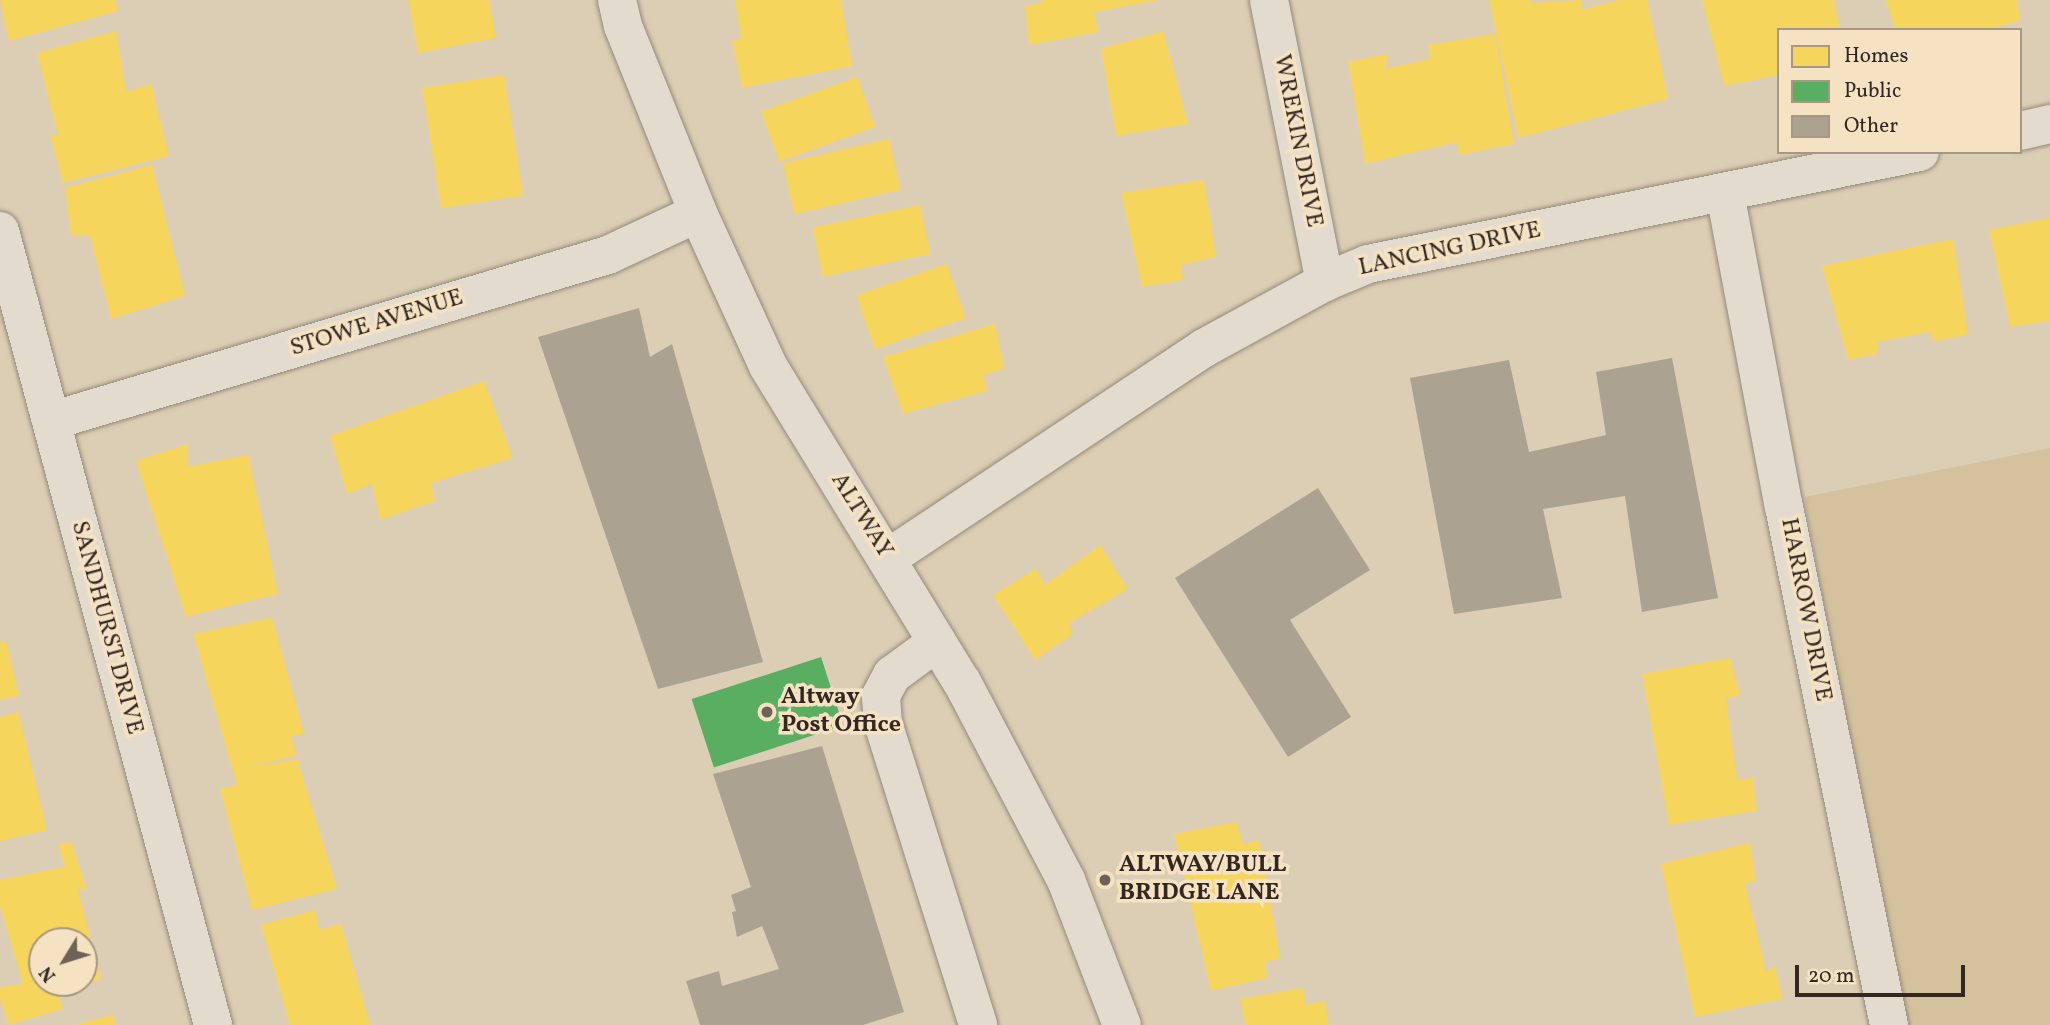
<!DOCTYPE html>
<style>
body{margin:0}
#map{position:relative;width:2050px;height:1025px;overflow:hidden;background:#dcceb4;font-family:Vollkorn,serif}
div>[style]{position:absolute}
.green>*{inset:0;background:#d4c19e}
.homes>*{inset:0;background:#f6d55c;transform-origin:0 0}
.public>*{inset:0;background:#5aae61;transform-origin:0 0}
.building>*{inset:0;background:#aca291}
.roads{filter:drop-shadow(0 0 2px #938a7b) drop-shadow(0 0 2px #938a7b)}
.minor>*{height:38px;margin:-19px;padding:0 19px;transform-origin:19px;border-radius:19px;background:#e3dcce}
.dots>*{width:19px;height:19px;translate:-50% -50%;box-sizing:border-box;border:4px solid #f4e2c3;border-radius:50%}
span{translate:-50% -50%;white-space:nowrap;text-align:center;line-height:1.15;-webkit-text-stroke:7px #f4e2c3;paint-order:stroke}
.street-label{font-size:24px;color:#342722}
.poi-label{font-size:24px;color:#342722;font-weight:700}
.left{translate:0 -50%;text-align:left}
.legend{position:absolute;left:1777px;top:28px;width:245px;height:126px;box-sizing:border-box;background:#f4e2c3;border:2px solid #a79783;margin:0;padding:9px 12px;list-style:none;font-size:21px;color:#342722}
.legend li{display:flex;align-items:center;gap:14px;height:35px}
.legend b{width:35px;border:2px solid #a79783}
.north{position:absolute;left:28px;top:927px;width:70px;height:70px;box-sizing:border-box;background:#f4e2c3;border:2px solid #a79783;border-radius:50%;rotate:232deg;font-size:19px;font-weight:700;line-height:28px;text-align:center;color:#342722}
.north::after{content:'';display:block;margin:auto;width:24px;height:32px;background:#6f6155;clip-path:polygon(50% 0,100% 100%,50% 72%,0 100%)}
.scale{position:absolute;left:1795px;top:965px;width:170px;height:32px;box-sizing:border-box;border:4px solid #342722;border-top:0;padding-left:9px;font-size:21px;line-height:24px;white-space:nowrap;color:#342722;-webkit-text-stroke:5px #f4e2c3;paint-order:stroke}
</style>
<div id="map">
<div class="green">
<i style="clip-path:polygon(2050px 448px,2050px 1025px,1902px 1025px,1804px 497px)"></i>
</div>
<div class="homes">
<i style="clip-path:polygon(0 0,115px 0,118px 11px,9px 41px)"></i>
<i style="clip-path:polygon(408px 0,489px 0,496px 38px,418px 53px)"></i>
<i style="clip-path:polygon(735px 0,841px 0,852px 66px,742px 88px,732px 41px,741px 39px)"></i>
<i style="clip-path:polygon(1041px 0,1155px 0,1155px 1px,1094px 12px,1098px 32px,1029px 45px,1025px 6px,1042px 3px)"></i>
<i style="clip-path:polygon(1489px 0,1530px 0,1531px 3px,1581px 0,1581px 10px,1619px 0,1647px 0,1668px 99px,1518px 138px)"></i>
<i style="clip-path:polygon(1702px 0,1834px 0,1840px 30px,1779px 30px,1779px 75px,1724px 86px)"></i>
<i style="clip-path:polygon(1886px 0,2017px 0,2020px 21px,1984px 30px,1895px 30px)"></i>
<i style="clip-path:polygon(116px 31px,126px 92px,151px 84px,169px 156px,63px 183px,50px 135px,58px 135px,37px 53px)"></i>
<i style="clip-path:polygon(1163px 31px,1188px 124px,1116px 136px,1101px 49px)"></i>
<i style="clip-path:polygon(1495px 34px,1514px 144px,1459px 155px,1457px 142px,1365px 164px,1348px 62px,1387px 54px,1386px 69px,1430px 59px,1428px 45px)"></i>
<i style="left:504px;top:75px;width:122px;height:83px;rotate:81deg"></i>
<i style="left:857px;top:77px;width:53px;height:102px;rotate:70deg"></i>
<i style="left:889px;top:139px;width:52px;height:109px;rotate:77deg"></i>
<i style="clip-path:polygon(152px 165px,185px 296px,111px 319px,90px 236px,71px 235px,65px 188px)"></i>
<i style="clip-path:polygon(1204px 180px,1216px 257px,1181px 265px,1183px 280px,1142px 287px,1121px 193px)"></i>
<i style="left:920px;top:205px;width:50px;height:110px;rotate:78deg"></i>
<i style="clip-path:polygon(2050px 218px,2050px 321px,2010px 327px,1989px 230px)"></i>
<i style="clip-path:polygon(1953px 239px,1968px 334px,1934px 342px,1930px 332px,1877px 342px,1877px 354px,1848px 360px,1822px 266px)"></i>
<i style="left:947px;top:264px;width:57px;height:96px;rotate:71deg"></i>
<i style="clip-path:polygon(995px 324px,1004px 368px,983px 376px,987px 391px,903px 414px,883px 357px)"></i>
<i style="clip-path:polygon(484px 381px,513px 458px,431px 483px,435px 501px,380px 520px,372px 484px,347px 494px,330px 436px)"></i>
<i style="clip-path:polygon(188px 444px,187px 467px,248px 455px,278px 594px,186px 617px,136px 461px)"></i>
<i style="clip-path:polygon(1100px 545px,1128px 589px,1069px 623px,1073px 634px,1035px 660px,993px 595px,1036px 569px,1045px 585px)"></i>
<i style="clip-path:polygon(272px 618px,304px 734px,291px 736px,297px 755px,244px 769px,297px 759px,337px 889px,252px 910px,220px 789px,237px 785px,193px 634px)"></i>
<i style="clip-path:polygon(6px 641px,19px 696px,0 700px,0 642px)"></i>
<i style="clip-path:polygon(1730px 658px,1740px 695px,1726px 699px,1737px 780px,1753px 778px,1757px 811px,1669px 825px,1642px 674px)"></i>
<i style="clip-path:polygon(18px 712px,47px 830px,0 841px,0 717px)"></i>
<i style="clip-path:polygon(1236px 822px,1243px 844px,1259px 840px,1280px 958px,1265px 962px,1267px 978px,1211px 991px,1174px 834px)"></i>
<i style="clip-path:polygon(evenodd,71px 842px,87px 890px,78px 890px,101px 979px,57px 992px,63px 1009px,9px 1025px,0 999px,0 987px,23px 984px,0 906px,0 880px,65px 867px,58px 844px,71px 842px,42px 941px,84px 941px,84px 983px,42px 983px,42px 941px)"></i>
<i style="clip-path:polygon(1750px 843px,1756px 881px,1745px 884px,1766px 972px,1775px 966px,1782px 999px,1695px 1017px,1661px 864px)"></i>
<i style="clip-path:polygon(315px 910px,319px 930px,341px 924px,370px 1025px,290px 1025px,261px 925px)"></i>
<i style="clip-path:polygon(1304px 988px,1305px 1005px,1325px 1001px,1329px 1025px,1246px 1025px,1240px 999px)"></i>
<i style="clip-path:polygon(113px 1015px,115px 1025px,78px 1025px,78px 1024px)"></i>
</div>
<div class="public">
<i style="left:821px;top:657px;width:72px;height:136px;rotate:72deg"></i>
</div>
<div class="building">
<i style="clip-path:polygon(639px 308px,650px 357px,672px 344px,763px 662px,658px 689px,538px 337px)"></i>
<i style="clip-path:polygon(1672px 358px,1718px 598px,1642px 612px,1625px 496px,1543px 509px,1562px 598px,1454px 614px,1410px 378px,1509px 360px,1529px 452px,1606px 435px,1596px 372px)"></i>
<i style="clip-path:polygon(1318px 488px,1370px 570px,1290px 620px,1351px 717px,1288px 757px,1175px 578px)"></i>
<i style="clip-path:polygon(822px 746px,904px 1012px,863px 1025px,700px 1025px,686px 981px,719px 971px,722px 986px,779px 969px,762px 926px,737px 937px,732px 912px,736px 911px,731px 895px,751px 887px,713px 774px)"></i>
</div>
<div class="roads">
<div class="minor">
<i style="left:617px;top:0;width:27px;rotate:77deg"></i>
<i style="left:623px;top:26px;width:201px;rotate:68.1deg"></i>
<i style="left:698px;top:213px;width:168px;rotate:65.4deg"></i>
<i style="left:768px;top:366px;width:371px;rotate:58.5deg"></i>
<i style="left:962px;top:682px;width:224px;rotate:62.3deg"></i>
<i style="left:1066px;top:880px;width:155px;rotate:68.9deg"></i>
<i style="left:1269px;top:0;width:288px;rotate:78.8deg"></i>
<i style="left:2020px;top:131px;width:31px;rotate:-13deg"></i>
<i style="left:1725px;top:193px;width:319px;rotate:79.4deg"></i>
<i style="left:1784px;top:507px;width:529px;rotate:78.54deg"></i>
<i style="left:0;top:231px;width:822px;rotate:74.98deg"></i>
<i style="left:51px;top:421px;width:581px;rotate:-16.6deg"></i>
<i style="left:608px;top:255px;width:99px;rotate:-25deg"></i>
<i style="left:888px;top:558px;width:379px;rotate:-33.6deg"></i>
<i style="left:1204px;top:348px;width:138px;rotate:-28.6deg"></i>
<i style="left:1325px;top:282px;width:47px;rotate:-22.7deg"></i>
<i style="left:1368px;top:264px;width:563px;rotate:-11.47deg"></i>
<i style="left:937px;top:642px;width:56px;rotate:143.7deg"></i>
<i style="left:892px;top:675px;width:24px;rotate:118deg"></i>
<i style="left:881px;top:696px;width:27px;rotate:86deg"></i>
<i style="left:883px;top:723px;width:317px;rotate:72.5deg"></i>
</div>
</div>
<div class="dots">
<i style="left:767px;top:712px;background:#6f6155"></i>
<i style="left:1105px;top:880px;background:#6f6155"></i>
</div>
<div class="street-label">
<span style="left:1297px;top:141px;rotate:79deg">WREKIN DRIVE</span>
<span style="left:1450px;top:250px;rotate:-12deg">LANCING DRIVE</span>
<span style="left:377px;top:324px;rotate:-17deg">STOWE AVENUE</span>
<span style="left:861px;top:516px;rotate:58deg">ALTWAY</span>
<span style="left:1805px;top:610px;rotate:79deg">HARROW DRIVE</span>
<span style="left:106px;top:628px;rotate:75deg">SANDHURST DRIVE</span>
</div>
<div class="poi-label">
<span class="left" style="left:781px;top:712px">Altway<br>Post Office</span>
<span class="left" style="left:1119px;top:880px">ALTWAY/BULL<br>BRIDGE LANE</span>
</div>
<ul class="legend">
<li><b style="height:19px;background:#f6d55c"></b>Homes</li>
<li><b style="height:19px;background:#5aae61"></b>Public</li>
<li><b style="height:19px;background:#aca291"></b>Other</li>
</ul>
<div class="north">N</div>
<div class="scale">20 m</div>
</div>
